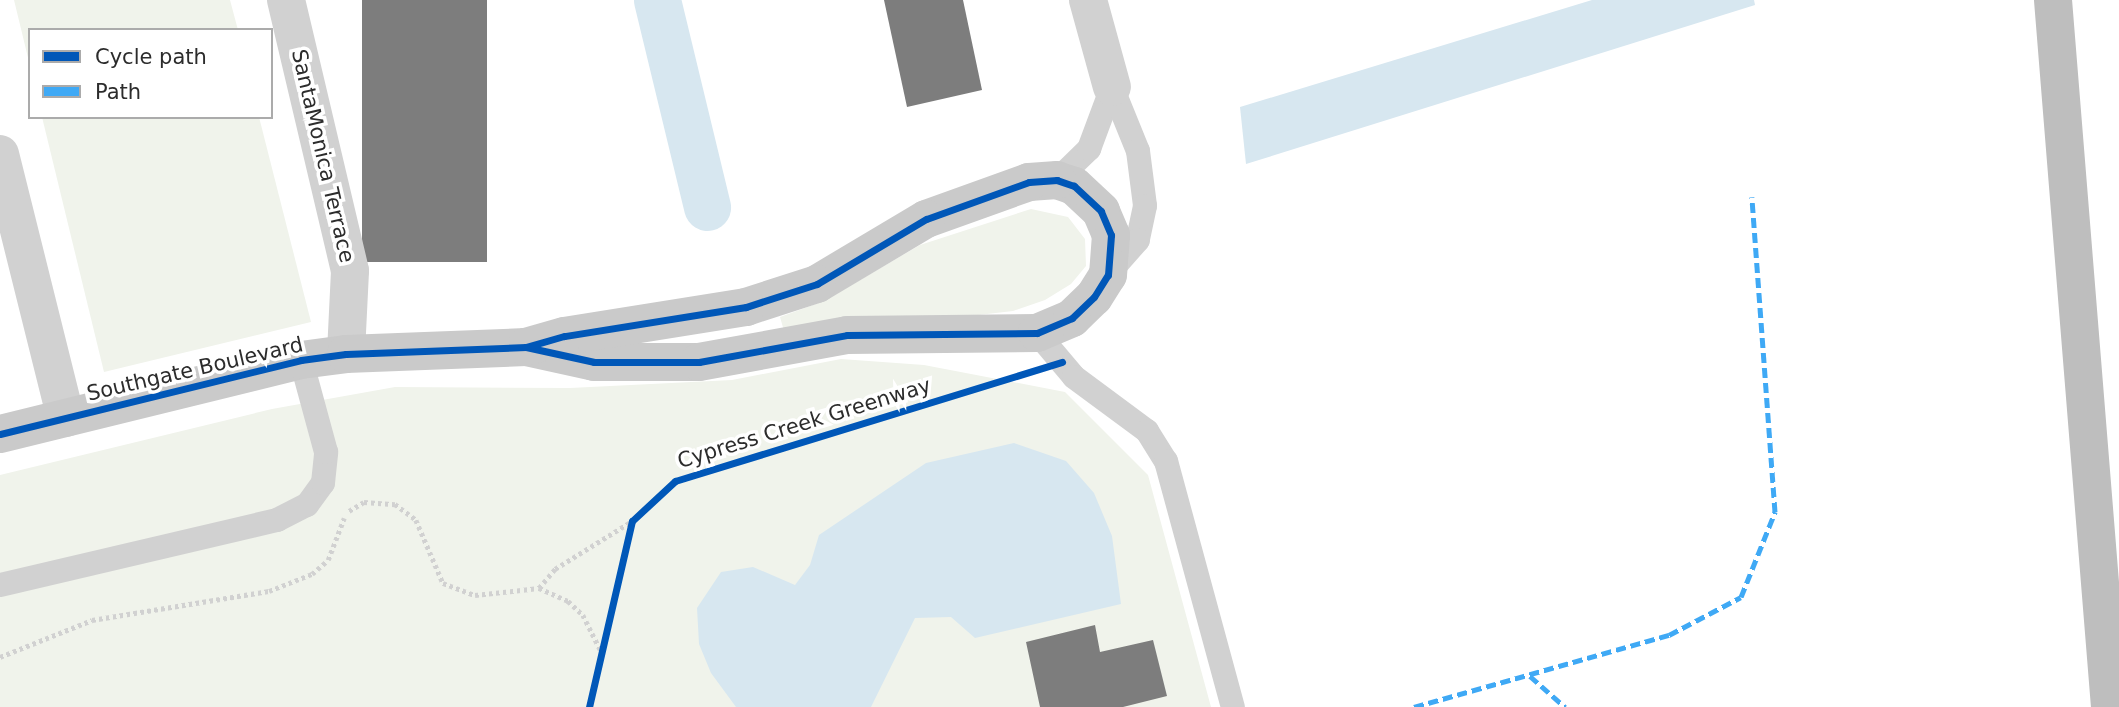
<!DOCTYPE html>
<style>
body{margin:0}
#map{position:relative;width:2119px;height:707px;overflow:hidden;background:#fff;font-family:"DejaVu Sans",sans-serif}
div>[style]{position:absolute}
.green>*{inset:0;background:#f0f3eb}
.water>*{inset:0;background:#d7e7f0}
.canal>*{height:47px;margin:-23.5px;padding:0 23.5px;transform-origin:23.5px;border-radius:23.5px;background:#d7e7f0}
.building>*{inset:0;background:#7d7d7d;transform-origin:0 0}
.path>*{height:4.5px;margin-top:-2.25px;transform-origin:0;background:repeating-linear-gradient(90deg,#d1d1d1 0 3.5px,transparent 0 7px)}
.lane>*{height:24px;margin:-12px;padding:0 12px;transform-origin:12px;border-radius:12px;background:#d1d1d1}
.street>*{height:38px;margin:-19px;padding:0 19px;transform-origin:19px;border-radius:19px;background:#d1d1d1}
.secondary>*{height:38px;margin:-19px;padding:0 19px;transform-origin:19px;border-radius:19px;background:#cacaca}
.highway>*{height:38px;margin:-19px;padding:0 19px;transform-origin:19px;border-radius:19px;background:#bebebe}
.quiet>*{height:5px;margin-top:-2.5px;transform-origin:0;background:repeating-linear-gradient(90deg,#3fa9f5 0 10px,transparent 0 15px)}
.cycleway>*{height:7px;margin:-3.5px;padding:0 3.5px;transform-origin:3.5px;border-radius:3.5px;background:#0057b8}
span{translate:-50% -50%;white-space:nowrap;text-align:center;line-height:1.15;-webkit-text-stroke:7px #fff;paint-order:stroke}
.street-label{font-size:21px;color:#2c2c2c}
.legend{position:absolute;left:28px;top:28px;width:245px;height:91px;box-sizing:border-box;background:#fff;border:2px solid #ababab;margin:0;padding:9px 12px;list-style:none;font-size:21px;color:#2c2c2c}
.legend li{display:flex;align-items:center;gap:14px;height:35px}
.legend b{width:35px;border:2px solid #ababab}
</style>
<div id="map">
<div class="green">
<i style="clip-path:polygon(14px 0,230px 0,238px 30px,30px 30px,30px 66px)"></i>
<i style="clip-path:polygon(42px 117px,259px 117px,311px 322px,104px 372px)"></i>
<i style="clip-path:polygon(1031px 209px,1068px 217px,1085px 239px,1086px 266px,1071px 284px,1045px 300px,1013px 311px,961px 317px,784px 331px,780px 317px,824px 301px,920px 245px)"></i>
<i style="clip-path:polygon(841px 359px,924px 365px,1065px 392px,1148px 475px,1211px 707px,0 707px,0 475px,272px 409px,395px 387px,570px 388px,732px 380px)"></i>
</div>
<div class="water">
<i style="clip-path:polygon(1592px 0,1754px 0,1755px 5px,1246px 164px,1240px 107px)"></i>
<i style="clip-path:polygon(1014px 443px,1066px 461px,1094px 493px,1112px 536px,1121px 604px,975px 638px,951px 617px,915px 618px,871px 707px,736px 707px,711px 673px,699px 644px,697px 608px,721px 572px,753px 567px,795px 585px,810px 565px,819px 535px,926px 463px)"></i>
</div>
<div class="canal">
<i style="left:657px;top:0;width:213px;rotate:76.4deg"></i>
</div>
<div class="building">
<i style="left:362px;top:0;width:125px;height:262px"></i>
<i style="clip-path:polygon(884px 0,963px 0,982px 90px,907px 107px)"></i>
<i style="clip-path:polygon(1095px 625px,1100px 652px,1153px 640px,1167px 696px,1123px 707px,1040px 707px,1026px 642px)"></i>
</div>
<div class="path">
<i style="left:349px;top:511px;width:17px;rotate:-31deg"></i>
<i style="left:364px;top:502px;width:31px;rotate:4deg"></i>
<i style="left:395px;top:504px;width:26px;rotate:37deg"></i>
<i style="left:416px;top:520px;width:69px;rotate:66.8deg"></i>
<i style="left:443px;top:583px;width:34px;rotate:21deg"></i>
<i style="left:475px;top:595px;width:64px;rotate:-6.2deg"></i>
<i style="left:539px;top:588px;width:32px;rotate:24deg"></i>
<i style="left:568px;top:601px;width:21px;rotate:43deg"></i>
<i style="left:583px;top:615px;width:40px;rotate:63.4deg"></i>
<i style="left:539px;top:588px;width:25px;rotate:-50deg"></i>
<i style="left:555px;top:569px;width:91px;rotate:-31.9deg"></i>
<i style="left:0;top:657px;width:99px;rotate:-21.9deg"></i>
<i style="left:92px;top:620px;width:179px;rotate:-9.3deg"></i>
<i style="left:269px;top:591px;width:46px;rotate:-21.6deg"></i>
<i style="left:312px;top:574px;width:21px;rotate:-41deg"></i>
<i style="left:328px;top:560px;width:45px;rotate:-69.1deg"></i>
</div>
<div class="lane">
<i style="left:1057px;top:180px;width:45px;rotate:-44.1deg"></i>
<i style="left:1089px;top:149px;width:66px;rotate:-69.6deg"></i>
<i style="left:1112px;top:87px;width:69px;rotate:67.9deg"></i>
<i style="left:1138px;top:151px;width:55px;rotate:82.7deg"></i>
<i style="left:1145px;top:206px;width:35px;rotate:102deg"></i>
<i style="left:1138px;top:240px;width:45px;rotate:131.4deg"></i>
<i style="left:1037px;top:333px;width:57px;rotate:49.9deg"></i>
<i style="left:1074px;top:377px;width:91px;rotate:36.5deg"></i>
<i style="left:1147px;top:431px;width:36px;rotate:58deg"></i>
<i style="left:1166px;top:461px;width:255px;rotate:74.8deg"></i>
<i style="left:0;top:585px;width:285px;rotate:-13.2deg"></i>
<i style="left:277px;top:520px;width:34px;rotate:-27deg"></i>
<i style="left:307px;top:505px;width:27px;rotate:-54deg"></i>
<i style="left:323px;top:483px;width:31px;rotate:-84deg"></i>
<i style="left:326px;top:452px;width:95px;rotate:-105.2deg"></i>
</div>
<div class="street">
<i style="left:286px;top:0;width:278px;rotate:76.7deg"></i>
<i style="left:350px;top:271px;width:83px;rotate:92.8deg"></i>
<i style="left:1088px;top:0;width:90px;rotate:74.6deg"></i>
<i style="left:0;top:154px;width:272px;rotate:76deg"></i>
</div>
<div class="secondary">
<i style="left:0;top:434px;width:310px;rotate:-13.8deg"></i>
<i style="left:301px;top:360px;width:45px;rotate:-7.6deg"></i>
<i style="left:346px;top:354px;width:180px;rotate:-2.2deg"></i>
<i style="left:526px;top:347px;width:70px;rotate:12.4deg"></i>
<i style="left:594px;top:362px;width:105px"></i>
<i style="left:699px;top:362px;width:150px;rotate:-10.3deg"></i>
<i style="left:847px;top:335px;width:190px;rotate:-0.6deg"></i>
<i style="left:1037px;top:333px;width:38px;rotate:-23deg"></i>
<i style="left:1072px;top:318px;width:30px;rotate:-44deg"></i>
<i style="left:1094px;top:297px;width:26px;rotate:-58deg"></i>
<i style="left:1108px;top:275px;width:40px;rotate:-85.7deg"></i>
<i style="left:1111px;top:235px;width:26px;rotate:-113deg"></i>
<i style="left:1101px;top:211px;width:37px;rotate:-137deg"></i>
<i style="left:1074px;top:186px;width:18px;rotate:-161deg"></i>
<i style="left:1057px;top:180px;width:28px;rotate:176deg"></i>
<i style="left:1029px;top:182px;width:109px;rotate:160.2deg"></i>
<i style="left:926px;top:219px;width:127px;rotate:149.2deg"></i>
<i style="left:817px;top:284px;width:75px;rotate:162.1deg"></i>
<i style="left:746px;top:307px;width:184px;rotate:170.9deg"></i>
<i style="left:564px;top:336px;width:40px;rotate:164deg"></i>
</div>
<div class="highway">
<i style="left:2053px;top:0;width:709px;rotate:85.39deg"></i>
</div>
<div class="quiet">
<i style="left:1530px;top:676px;width:47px;rotate:41.5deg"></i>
<i style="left:1414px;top:707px;width:265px;rotate:-15.8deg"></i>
<i style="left:1669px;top:635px;width:81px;rotate:-27.8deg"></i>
<i style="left:1741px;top:597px;width:92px;rotate:-68.2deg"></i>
<i style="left:1775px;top:512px;width:316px;rotate:-94.2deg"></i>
</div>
<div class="cycleway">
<i style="left:0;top:434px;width:310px;rotate:-13.8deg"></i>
<i style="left:301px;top:360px;width:45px;rotate:-7.6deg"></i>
<i style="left:346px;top:354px;width:180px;rotate:-2.2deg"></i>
<i style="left:526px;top:347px;width:70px;rotate:12.4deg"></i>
<i style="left:594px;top:362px;width:105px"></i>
<i style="left:699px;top:362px;width:150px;rotate:-10.3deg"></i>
<i style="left:847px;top:335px;width:190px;rotate:-0.6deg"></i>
<i style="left:1037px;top:333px;width:38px;rotate:-23deg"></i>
<i style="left:1072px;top:318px;width:30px;rotate:-44deg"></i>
<i style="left:1094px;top:297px;width:26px;rotate:-58deg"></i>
<i style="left:1108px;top:275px;width:40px;rotate:-85.7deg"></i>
<i style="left:1111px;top:235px;width:26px;rotate:-113deg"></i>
<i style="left:1101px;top:211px;width:37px;rotate:-137deg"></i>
<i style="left:1074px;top:186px;width:18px;rotate:-161deg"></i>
<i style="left:1057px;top:180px;width:28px;rotate:176deg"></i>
<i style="left:1029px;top:182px;width:109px;rotate:160.2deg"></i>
<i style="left:926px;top:219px;width:127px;rotate:149.2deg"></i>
<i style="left:817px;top:284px;width:75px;rotate:162.1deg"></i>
<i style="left:746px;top:307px;width:184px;rotate:170.9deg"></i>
<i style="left:564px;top:336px;width:40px;rotate:164deg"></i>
<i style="left:589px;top:707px;width:191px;rotate:-77deg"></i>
<i style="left:632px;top:521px;width:59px;rotate:-42.9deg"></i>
<i style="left:675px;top:481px;width:405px;rotate:-17.1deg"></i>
</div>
<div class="street-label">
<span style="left:323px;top:156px;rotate:77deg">SantaMonica Terrace</span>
<span style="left:195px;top:369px;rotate:-13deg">Southgate Boulevard</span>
<span style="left:804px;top:423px;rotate:-17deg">Cypress Creek Greenway</span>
</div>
<ul class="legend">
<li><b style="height:9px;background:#0057b8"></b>Cycle path</li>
<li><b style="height:9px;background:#3fa9f5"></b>Path</li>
</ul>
</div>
